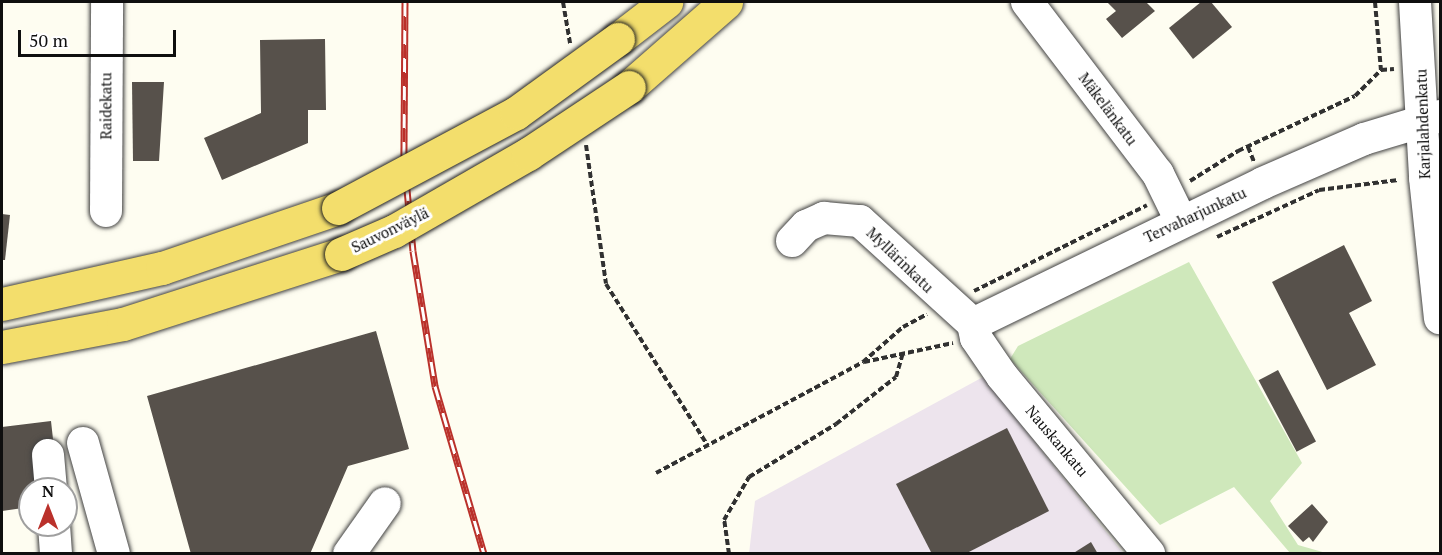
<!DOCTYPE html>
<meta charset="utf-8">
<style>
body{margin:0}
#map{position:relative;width:1442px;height:555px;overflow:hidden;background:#fefdf1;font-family:"PT Serif",serif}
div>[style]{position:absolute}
.industrial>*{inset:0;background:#ede4ed}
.green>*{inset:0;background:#cfe8bb}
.building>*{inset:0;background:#57514b;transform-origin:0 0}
.path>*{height:4px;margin-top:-2px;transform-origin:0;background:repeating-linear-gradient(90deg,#313131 0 6px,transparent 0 9px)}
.roads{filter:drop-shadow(0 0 2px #424242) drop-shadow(0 0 2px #424242)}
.minor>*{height:32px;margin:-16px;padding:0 16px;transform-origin:16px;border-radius:16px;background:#fff}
.major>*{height:33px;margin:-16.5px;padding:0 16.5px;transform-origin:16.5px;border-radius:16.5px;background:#f3de6c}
.rail>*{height:7px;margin-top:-3.5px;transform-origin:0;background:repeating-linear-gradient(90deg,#fff 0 14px,#ba312b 0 28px);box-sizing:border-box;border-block:2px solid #ba312b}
.bridges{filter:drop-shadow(0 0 2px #202020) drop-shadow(0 0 2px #202020)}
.major-bridge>*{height:33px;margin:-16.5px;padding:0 16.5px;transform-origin:16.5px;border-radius:16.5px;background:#f3de6c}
span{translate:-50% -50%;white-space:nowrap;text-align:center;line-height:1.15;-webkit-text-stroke:6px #fff;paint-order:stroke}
.street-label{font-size:15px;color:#0f0f0f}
.frame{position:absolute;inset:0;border:3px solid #0f0f0f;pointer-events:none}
.north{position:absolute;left:18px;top:477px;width:60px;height:60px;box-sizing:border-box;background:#fff;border:2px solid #9f9f9f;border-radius:50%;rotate:0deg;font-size:16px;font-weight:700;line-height:24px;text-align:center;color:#0f0f0f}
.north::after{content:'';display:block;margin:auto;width:21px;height:27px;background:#ba312b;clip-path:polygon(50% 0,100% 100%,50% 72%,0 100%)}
.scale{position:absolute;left:18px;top:30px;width:158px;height:27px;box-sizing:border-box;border:3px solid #0f0f0f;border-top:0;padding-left:8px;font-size:18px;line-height:21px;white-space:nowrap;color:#0f0f0f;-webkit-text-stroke:4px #fff;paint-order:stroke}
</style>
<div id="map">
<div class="industrial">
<i style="clip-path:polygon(983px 377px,1123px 553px,749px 554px,755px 501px)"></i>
</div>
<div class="green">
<i style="clip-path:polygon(1189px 262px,1302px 463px,1270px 501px,1298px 545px,1326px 553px,1290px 553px,1234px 487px,1160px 525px,1010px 359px,1018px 346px)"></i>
</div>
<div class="building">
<i style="clip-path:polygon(1107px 2px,1146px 2px,1155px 11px,1122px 38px,1106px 19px,1116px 11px)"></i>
<i style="clip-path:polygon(1201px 2px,1211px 2px,1232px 27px,1193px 59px,1169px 28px)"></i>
<i style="clip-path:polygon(325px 39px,326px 110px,308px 110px,308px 143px,222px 180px,204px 138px,261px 113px,260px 40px)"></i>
<i style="clip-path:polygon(132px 82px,164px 82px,159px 161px,133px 161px)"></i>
<i style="clip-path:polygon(2px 214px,10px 215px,5px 260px,2px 260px)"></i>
<i style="clip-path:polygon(1344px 245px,1372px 301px,1349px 313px,1376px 365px,1327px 390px,1272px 282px)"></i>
<i style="clip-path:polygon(376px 331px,409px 449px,348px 466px,310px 554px,191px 554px,147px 396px)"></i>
<i style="left:1278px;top:370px;width:81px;height:22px;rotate:62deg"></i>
<i style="clip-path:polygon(51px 421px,54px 448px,42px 489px,30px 489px,30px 507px,2px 511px,2px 427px)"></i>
<i style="clip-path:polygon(1007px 428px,1049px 511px,965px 554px,932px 554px,896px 484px)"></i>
<i style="clip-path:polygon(1312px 504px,1328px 522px,1313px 542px,1309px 537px,1303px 542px,1288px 526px)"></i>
<i style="clip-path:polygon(1091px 542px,1098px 554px,1072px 554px)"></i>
</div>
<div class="path">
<i style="left:563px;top:2px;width:42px;rotate:80.3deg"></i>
<i style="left:1375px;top:2px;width:68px;rotate:85deg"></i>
<i style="left:586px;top:145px;width:140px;rotate:81.8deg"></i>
<i style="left:606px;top:284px;width:191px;rotate:57.8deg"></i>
<i style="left:1248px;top:147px;width:16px;rotate:68deg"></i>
<i style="left:1190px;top:181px;width:57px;rotate:-32deg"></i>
<i style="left:1238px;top:151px;width:129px;rotate:-25.2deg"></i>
<i style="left:1355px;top:96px;width:37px;rotate:-45deg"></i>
<i style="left:1381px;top:70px;width:13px;rotate:-4deg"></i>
<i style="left:1217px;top:237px;width:112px;rotate:-24.7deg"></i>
<i style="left:1319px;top:190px;width:80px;rotate:-7.2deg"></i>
<i style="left:974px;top:291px;width:193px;rotate:-26.4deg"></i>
<i style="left:864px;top:362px;width:91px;rotate:-12.1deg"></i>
<i style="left:656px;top:473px;width:235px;rotate:-28.2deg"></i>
<i style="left:863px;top:362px;width:53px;rotate:-41.2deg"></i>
<i style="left:903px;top:327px;width:27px;rotate:-28deg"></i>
<i style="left:729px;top:554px;width:34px;rotate:-98deg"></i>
<i style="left:724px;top:520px;width:50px;rotate:-59.8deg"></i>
<i style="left:749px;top:477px;width:102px;rotate:-31.3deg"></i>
<i style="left:836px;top:424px;width:76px;rotate:-38.1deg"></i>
<i style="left:896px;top:377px;width:25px;rotate:-74deg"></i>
</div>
<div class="roads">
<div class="minor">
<i style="left:1027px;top:2px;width:216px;rotate:52.7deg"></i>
<i style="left:1158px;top:174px;width:52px;rotate:63.9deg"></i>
<i style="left:1415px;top:2px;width:176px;rotate:86.7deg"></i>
<i style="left:1425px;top:178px;width:141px;rotate:83.9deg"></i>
<i style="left:106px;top:211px;width:209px;rotate:-89.7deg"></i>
<i style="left:792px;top:241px;width:21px;rotate:-47deg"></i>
<i style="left:806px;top:226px;width:20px;rotate:-24deg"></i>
<i style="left:824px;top:218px;width:36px;rotate:5deg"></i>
<i style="left:860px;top:221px;width:153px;rotate:42.3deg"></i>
<i style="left:973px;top:324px;width:322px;rotate:-25.9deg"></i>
<i style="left:1263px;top:183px;width:110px;rotate:-23.5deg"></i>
<i style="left:1364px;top:139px;width:79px;rotate:-16.8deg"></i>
<i style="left:973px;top:324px;width:14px;rotate:78deg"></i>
<i style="left:976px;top:338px;width:46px;rotate:55.6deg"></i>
<i style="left:1002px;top:376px;width:231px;rotate:50.4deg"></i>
<i style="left:83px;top:443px;width:115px;rotate:74.4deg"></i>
<i style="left:48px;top:455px;width:34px;rotate:85deg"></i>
<i style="left:54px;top:525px;width:29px;rotate:86deg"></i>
<i style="left:349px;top:554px;width:62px;rotate:-54.8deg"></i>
</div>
<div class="major">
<i style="left:618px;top:39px;width:61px;rotate:-37.6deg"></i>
<i style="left:629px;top:87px;width:129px;rotate:-41.2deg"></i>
<i style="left:2px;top:304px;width:164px;rotate:-12.7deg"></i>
<i style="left:162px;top:268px;width:186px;rotate:-18.8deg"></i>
<i style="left:2px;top:347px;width:123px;rotate:-10.8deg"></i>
<i style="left:123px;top:324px;width:229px;rotate:-17.8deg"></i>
</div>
</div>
<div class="rail">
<i style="left:405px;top:2px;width:157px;rotate:90.4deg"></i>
<i style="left:404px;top:159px;width:92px;rotate:84.4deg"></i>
<i style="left:413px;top:251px;width:137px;rotate:80.7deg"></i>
<i style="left:435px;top:386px;width:175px;rotate:73.7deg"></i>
</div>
<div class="bridges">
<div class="major-bridge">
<i style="left:338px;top:208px;width:202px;rotate:-28.1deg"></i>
<i style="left:516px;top:113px;width:126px;rotate:-36deg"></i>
<i style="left:341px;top:254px;width:58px;rotate:-23.5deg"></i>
<i style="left:394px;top:231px;width:155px;rotate:-29.9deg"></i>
<i style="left:528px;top:154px;width:121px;rotate:-33.6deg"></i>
</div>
</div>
<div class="street-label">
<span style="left:106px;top:106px;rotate:-90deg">Raidekatu</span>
<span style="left:1108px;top:109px;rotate:53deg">Mäkelänkatu</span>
<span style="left:1423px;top:124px;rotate:-92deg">Karjalahdenkatu</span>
<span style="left:1195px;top:215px;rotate:-25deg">Tervaharjunkatu</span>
<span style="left:390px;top:230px;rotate:-26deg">Sauvonväylä</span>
<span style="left:900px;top:260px;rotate:44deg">Myllärinkatu</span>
<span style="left:1057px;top:441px;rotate:50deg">Nauskankatu</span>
</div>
<div class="frame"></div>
<div class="north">N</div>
<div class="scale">50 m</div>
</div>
